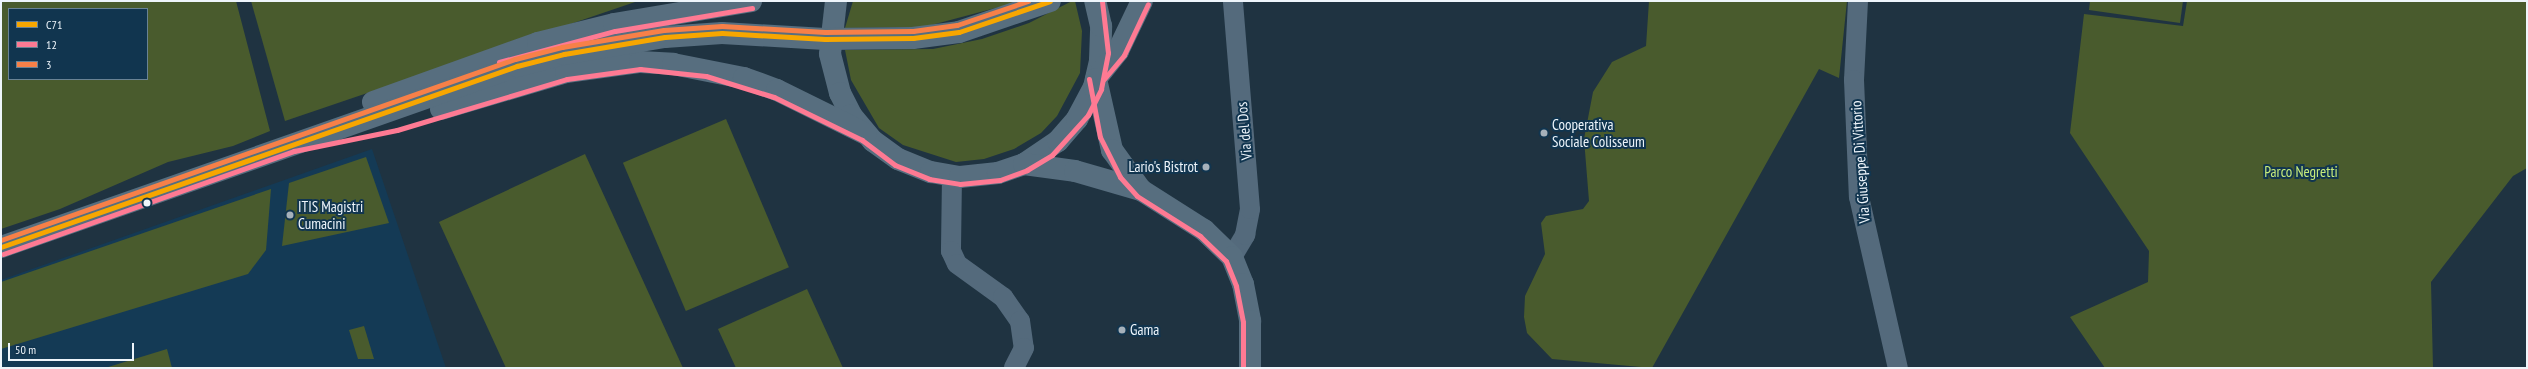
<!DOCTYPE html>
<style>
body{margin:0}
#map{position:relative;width:2528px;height:369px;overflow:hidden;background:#1f3341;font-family:"PT Sans Narrow",sans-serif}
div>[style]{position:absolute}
.built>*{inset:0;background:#143a55}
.green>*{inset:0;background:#495b2d;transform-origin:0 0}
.minor>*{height:20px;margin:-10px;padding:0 10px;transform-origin:10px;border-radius:10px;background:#546a7c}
.major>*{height:22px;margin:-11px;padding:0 11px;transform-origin:11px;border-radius:11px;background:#576e7f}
.bus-1>*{height:5px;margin:-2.5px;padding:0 2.5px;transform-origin:2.5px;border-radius:2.5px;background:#f7a600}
.bus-2>*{height:5px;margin:-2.5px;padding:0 2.5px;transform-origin:2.5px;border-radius:2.5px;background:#fe7a93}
.bus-3>*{height:5px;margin:-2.5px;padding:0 2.5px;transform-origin:2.5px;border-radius:2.5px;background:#f78048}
.dots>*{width:11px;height:11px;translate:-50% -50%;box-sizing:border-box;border:2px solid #11354f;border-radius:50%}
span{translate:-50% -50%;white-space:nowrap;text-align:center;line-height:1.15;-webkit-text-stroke:4px #11354f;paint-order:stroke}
.poi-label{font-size:15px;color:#eef5fb}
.left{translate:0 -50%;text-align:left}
.right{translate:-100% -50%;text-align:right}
.street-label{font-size:15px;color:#eef5fb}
.park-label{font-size:15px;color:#c8ec7b}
.frame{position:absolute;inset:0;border:2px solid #eef5fb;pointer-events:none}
.legend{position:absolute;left:8px;top:8px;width:140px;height:72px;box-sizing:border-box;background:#11354f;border:1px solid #698294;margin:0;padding:5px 7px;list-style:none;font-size:12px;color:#eef5fb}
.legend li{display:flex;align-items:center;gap:8px;height:20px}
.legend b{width:20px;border:1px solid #698294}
.scale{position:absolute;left:8px;top:343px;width:126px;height:18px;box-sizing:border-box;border:2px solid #eef5fb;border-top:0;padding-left:5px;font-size:12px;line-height:14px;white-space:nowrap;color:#eef5fb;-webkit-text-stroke:3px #11354f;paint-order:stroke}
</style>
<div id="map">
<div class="built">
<i style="clip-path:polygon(372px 149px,446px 368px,1px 368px,1px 280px)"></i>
</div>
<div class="green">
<i style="clip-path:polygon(evenodd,1px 1px,236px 1px,270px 131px,233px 146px,168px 162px,60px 209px,1px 229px,1px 1px,9px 9px,147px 9px,147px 79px,9px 79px,9px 9px)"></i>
<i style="clip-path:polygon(251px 1px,638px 1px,285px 121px)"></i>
<i style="clip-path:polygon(853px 1px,1022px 1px,924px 27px,845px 28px)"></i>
<i style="clip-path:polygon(1072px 1px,1075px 1px,1082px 31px,1080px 73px,1057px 116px,1041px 133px,1014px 149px,984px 159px,956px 162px,903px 145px,879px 128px,851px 80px,845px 50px,933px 49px,982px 39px,1029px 23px)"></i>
<i style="clip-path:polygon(1649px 1px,1847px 1px,1839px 78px,1819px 69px,1652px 368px,1552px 359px,1527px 333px,1524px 317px,1525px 296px,1545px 254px,1541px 223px,1546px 216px,1583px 209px,1589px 201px,1584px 139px,1593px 92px,1612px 62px,1646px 46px)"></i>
<i style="clip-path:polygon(2090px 1px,2183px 1px,2180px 23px,2089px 10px)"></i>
<i style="clip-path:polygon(2187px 1px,2527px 1px,2527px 168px,2513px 176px,2431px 282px,2433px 368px,2105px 368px,2070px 317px,2148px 282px,2149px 251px,2070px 133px,2084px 14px,2183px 26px)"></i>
<i style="left:726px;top:119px;width:161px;height:112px;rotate:67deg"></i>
<i style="clip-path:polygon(585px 154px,683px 368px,506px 368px,439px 222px)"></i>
<i style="clip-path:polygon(366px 157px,389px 223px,282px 246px,289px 183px)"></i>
<i style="clip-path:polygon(271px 189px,266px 250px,248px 274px,1px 349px,1px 282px)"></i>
<i style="clip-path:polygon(807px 289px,843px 368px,736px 368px,718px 329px)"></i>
<i style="clip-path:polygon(364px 326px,374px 359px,358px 359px,349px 330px)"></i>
<i style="clip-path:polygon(167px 349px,172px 368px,105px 368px)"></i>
</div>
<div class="minor">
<i style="left:1858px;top:1px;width:79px;rotate:92.9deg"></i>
<i style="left:1854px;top:80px;width:117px;rotate:87.6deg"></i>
<i style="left:1859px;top:197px;width:175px;rotate:77.2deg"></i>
<i style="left:952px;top:176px;width:75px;rotate:90.8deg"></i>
<i style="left:951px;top:251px;width:14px;rotate:65deg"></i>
<i style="left:957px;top:264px;width:57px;rotate:35.7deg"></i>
<i style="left:1003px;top:297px;width:29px;rotate:55deg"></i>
<i style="left:1020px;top:321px;width:27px;rotate:82deg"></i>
<i style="left:1024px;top:348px;width:22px;rotate:117deg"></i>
<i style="left:1232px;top:257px;width:26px;rotate:-59deg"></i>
<i style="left:1245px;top:235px;width:26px;rotate:-79deg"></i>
<i style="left:1250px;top:209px;width:209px;rotate:-94.7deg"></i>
</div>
<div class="major">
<i style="left:836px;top:1px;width:53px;rotate:96.5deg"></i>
<i style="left:830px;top:54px;width:40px;rotate:75.6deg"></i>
<i style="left:840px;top:93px;width:25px;rotate:63deg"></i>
<i style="left:851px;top:115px;width:34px;rotate:50deg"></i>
<i style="left:873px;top:141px;width:31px;rotate:36deg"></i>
<i style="left:898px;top:159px;width:35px;rotate:22deg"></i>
<i style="left:931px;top:172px;width:29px;rotate:10deg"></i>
<i style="left:960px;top:177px;width:38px;rotate:-6deg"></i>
<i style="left:998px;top:173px;width:28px;rotate:-19deg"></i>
<i style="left:1024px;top:164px;width:41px;rotate:-34.1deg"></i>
<i style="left:1058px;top:141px;width:29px;rotate:-49deg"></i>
<i style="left:1077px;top:119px;width:36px;rotate:-62deg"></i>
<i style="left:1094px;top:87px;width:28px;rotate:-77deg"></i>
<i style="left:1100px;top:60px;width:34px;rotate:-88deg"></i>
<i style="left:1101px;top:26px;width:26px;rotate:-103deg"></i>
<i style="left:1098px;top:76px;width:32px;rotate:-51deg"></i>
<i style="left:1118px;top:51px;width:55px;rotate:-64.4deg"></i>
<i style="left:1096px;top:79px;width:73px;rotate:77.3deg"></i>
<i style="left:1112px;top:150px;width:49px;rotate:54.1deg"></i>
<i style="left:373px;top:102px;width:175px;rotate:-19.7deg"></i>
<i style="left:538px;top:43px;width:78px;rotate:-14deg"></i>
<i style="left:614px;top:24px;width:139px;rotate:-9.5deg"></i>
<i style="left:441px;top:109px;width:130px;rotate:-16.5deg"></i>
<i style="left:566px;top:72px;width:75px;rotate:-7.7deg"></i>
<i style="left:640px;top:62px;width:33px;rotate:3deg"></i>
<i style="left:673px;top:64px;width:72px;rotate:11.2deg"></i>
<i style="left:744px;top:78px;width:35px;rotate:20deg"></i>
<i style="left:777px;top:90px;width:99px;rotate:26.3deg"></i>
<i style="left:1024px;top:164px;width:51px;rotate:7.8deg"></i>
<i style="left:1075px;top:171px;width:69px;rotate:16.1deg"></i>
<i style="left:1141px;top:190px;width:75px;rotate:32.4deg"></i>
<i style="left:1204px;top:230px;width:39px;rotate:44deg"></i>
<i style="left:1232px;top:257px;width:29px;rotate:68deg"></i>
<i style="left:1243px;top:284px;width:38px;rotate:79deg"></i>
<i style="left:1250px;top:321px;width:47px;rotate:90deg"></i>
<i style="left:1px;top:247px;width:547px;rotate:-19.33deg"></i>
<i style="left:517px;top:66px;width:49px;rotate:-14.3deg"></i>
<i style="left:564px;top:54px;width:102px;rotate:-9.6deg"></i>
<i style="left:665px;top:37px;width:57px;rotate:-4deg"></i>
<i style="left:722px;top:33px;width:103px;rotate:3.3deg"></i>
<i style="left:825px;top:39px;width:88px;rotate:-0.7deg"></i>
<i style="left:913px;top:38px;width:46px;rotate:-7.4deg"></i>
<i style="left:959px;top:32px;width:96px;rotate:-18.8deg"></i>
</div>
<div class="bus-1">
<i style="left:1px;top:247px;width:547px;rotate:-19.33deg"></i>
<i style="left:517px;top:66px;width:49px;rotate:-14.3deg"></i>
<i style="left:564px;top:54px;width:102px;rotate:-9.6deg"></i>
<i style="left:665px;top:37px;width:57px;rotate:-4deg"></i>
<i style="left:722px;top:33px;width:103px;rotate:3.3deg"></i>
<i style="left:825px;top:39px;width:88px;rotate:-0.7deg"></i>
<i style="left:913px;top:38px;width:46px;rotate:-7.4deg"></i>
<i style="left:959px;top:32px;width:96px;rotate:-18.8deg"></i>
</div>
<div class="bus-2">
<i style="left:499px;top:62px;width:120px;rotate:-15deg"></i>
<i style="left:615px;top:31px;width:139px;rotate:-9.5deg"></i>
<i style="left:1089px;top:79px;width:59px;rotate:79.3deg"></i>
<i style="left:1100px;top:137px;width:45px;rotate:63.4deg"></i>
<i style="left:1120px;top:177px;width:25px;rotate:48deg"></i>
<i style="left:1137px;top:196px;width:75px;rotate:32.4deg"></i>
<i style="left:1200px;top:236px;width:36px;rotate:44deg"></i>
<i style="left:1226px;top:261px;width:27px;rotate:68deg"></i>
<i style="left:1236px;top:286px;width:37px;rotate:79deg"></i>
<i style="left:1243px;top:322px;width:46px;rotate:90deg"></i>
<i style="left:1104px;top:79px;width:31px;rotate:-50deg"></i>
<i style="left:1124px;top:55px;width:56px;rotate:-64.8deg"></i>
<i style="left:3px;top:254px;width:309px;rotate:-19.5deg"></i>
<i style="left:294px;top:151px;width:105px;rotate:-11.5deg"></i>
<i style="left:397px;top:130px;width:177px;rotate:-16.7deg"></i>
<i style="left:567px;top:79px;width:74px;rotate:-7.8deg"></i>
<i style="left:640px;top:69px;width:66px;rotate:6.1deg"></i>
<i style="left:706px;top:76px;width:71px;rotate:17.2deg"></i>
<i style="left:774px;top:97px;width:98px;rotate:26deg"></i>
<i style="left:862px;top:140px;width:41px;rotate:37.1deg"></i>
<i style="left:895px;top:165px;width:37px;rotate:22deg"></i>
<i style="left:929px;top:179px;width:31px;rotate:9deg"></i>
<i style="left:960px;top:184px;width:40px;rotate:-5.7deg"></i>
<i style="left:1000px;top:180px;width:29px;rotate:-20deg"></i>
<i style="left:1027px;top:170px;width:29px;rotate:-31deg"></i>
<i style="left:1052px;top:155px;width:54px;rotate:-48deg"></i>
<i style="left:1088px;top:115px;width:29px;rotate:-63deg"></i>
<i style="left:1101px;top:89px;width:37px;rotate:-79deg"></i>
<i style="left:1108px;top:53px;width:52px;rotate:-96.6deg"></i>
</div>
<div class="bus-3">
<i style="left:1px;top:240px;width:545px;rotate:-19.4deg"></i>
<i style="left:515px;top:59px;width:49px;rotate:-14.3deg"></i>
<i style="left:562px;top:47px;width:103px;rotate:-9.5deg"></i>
<i style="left:664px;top:30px;width:58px;rotate:-3.9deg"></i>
<i style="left:722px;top:26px;width:103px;rotate:3.3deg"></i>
<i style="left:825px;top:32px;width:88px;rotate:-0.7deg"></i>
<i style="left:913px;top:31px;width:44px;rotate:-7.8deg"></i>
<i style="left:957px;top:25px;width:75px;rotate:-18.7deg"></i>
</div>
<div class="dots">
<i style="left:1544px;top:133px;background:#a6b1ba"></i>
<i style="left:1206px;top:167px;background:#a6b1ba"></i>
<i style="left:147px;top:203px;background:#eef5fb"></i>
<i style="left:290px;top:215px;background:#a6b1ba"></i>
<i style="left:1122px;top:330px;background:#a6b1ba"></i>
</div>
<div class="poi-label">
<span class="left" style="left:1552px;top:133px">Cooperativa<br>Sociale Colisseum</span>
<span class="right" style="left:1198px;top:167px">Lario's Bistrot</span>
<span class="left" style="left:298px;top:215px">ITIS Magistri<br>Cumacini</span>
<span class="left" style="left:1130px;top:330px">Gama</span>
</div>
<div class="street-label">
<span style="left:1244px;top:131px;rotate:-95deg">Via del Dos</span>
<span style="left:1860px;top:162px;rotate:-94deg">Via Giuseppe Di Vittorio</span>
</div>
<div class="park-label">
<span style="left:2301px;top:172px">Parco Negretti</span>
</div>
<div class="frame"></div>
<ul class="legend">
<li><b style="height:5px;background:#f7a600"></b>C71</li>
<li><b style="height:5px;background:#fe7a93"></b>12</li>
<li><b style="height:5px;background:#f78048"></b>3</li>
</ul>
<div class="scale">50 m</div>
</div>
